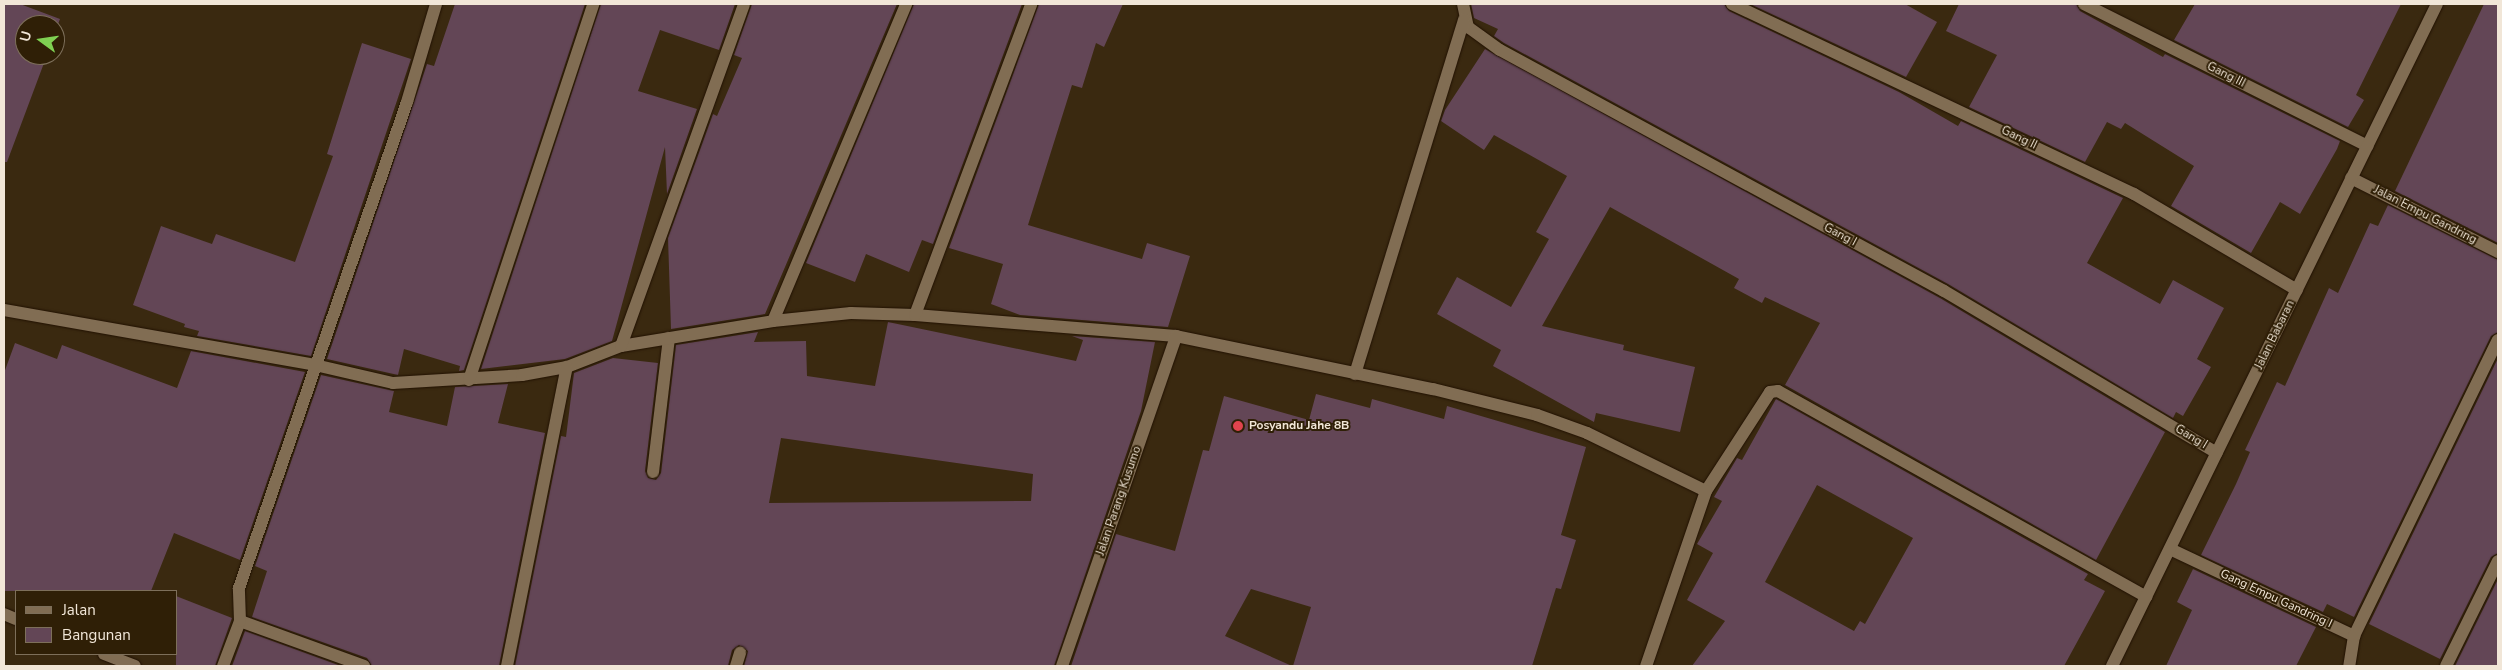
<!DOCTYPE html>
<style>
body{margin:0}
#map{position:relative;width:2502px;height:670px;overflow:hidden;background:#3a2910;font-family:"Nunito Sans",sans-serif}
div>[style]{position:absolute}
.building>*{inset:0;background:#634656}
.roads{filter:drop-shadow(0 0 1px #211100) drop-shadow(0 0 1px #211100)}
.lane>*{height:12px;margin:-6px;padding:0 6px;transform-origin:6px;border-radius:6px;background:#816d53}
.street>*{height:12px;margin:-6px;padding:0 6px;transform-origin:6px;border-radius:6px;background:#816d53}
.secondary>*{height:12px;margin:-6px;padding:0 6px;transform-origin:6px;border-radius:6px;background:#816d53}
.dots>*{width:14px;height:14px;translate:-50% -50%;box-sizing:border-box;border:2px solid #2f1f06;border-radius:50%}
span{translate:-50% -50%;white-space:nowrap;text-align:center;line-height:1.15;-webkit-text-stroke:4px #2f1f06;paint-order:stroke}
.street-label{font-size:12px;color:#f1e6d7}
.poi-label{font-size:12px;color:#f1e6d7;font-weight:700}
.left{translate:0 -50%;text-align:left}
.frame{position:absolute;inset:0;border:5px solid #f1e6d7;pointer-events:none}
.legend{position:absolute;left:15px;top:590px;width:162px;height:65px;box-sizing:border-box;background:#2f1f06;border:1px solid #7d6f5a;margin:0;padding:6px 9px;list-style:none;font-size:15px;color:#f1e6d7}
.legend li{display:flex;align-items:center;gap:10px;height:25px}
.legend b{width:25px;border:1px solid #7d6f5a}
.north{position:absolute;left:15px;top:15px;width:50px;height:50px;box-sizing:border-box;background:#2f1f06;border:1px solid #7d6f5a;border-radius:50%;rotate:284deg;font-size:14px;font-weight:700;line-height:20px;text-align:center;color:#f1e6d7}
.north::after{content:'';display:block;margin:auto;width:18px;height:22px;background:#7fd052;clip-path:polygon(50% 0,100% 100%,50% 72%,0 100%)}
</style>
<div id="map">
<div class="building">
<i style="clip-path:polygon(4px 4px,20px 4px,60px 19px,55px 32px,55px 25px,25px 25px,25px 55px,47px 55px,7px 162px,4px 162px)"></i>
<i style="clip-path:polygon(455px 4px,585px 4px,464px 370px,459px 371px,460px 366px,404px 349px,398px 375px,327px 359px,427px 64px,434px 66px)"></i>
<i style="clip-path:polygon(601px 4px,735px 4px,719px 50px,660px 30px,638px 91px,697px 109px,667px 194px,665px 147px,612px 341px,565px 359px,481px 369px)"></i>
<i style="clip-path:polygon(752px 4px,897px 4px,765px 314px,671px 329px,668px 238px,713px 114px,717px 116px,742px 58px,734px 55px)"></i>
<i style="clip-path:polygon(914px 4px,1022px 4px,933px 244px,922px 240px,909px 272px,866px 254px,855px 282px,806px 263px)"></i>
<i style="clip-path:polygon(1039px 4px,1123px 4px,1104px 47px,1096px 43px,1082px 88px,1072px 85px,1028px 225px,1142px 259px,1147px 243px,1190px 256px,1168px 327px,1020px 315px,991px 304px,1003px 264px,949px 248px)"></i>
<i style="clip-path:polygon(1471px 4px,1724px 4px,1729px 11px,1899px 92px,1958px 126px,1961px 121px,2123px 198px,2087px 263px,2160px 304px,2173px 280px,2224px 308px,2197px 359px,2211px 367px,2183px 416px,2176px 412px,2173px 418px,1948px 284px,1504px 43px,1494px 36px,1498px 29px,1474px 18px)"></i>
<i style="clip-path:polygon(1750px 4px,1905px 4px,1937px 22px,1906px 77px)"></i>
<i style="clip-path:polygon(1959px 4px,2076px 4px,2080px 11px,2163px 57px,2165px 54px,2340px 141px,2337px 149px,2300px 214px,2280px 202px,2251px 253px,2171px 206px,2194px 166px,2125px 123px,2121px 129px,2107px 122px,2085px 162px,1969px 107px,1997px 55px,1946px 31px)"></i>
<i style="clip-path:polygon(2195px 4px,2401px 4px,2356px 95px,2364px 100px,2348px 127px,2174px 40px)"></i>
<i style="clip-path:polygon(2484px 4px,2498px 4px,2498px 243px,2395px 191px)"></i>
<i style="clip-path:polygon(362px 43px,411px 59px,311px 356px,197px 336px,199px 331px,184px 327px,185px 324px,133px 305px,161px 226px,212px 244px,216px 234px,295px 262px,333px 156px,327px 154px)"></i>
<i style="clip-path:polygon(1485px 49px,1940px 298px,2165px 432px,2096px 560px,1785px 385px,1820px 323px,1765px 297px,1762px 303px,1734px 288px,1739px 279px,1610px 207px,1542px 326px,1624px 345px,1623px 350px,1695px 367px,1680px 432px,1596px 413px,1594px 422px,1493px 366px,1501px 350px,1437px 314px,1457px 277px,1511px 307px,1549px 239px,1536px 232px,1567px 176px,1494px 135px,1484px 150px,1441px 121px,1445px 110px)"></i>
<i style="clip-path:polygon(2388px 205px,2498px 260px,2498px 332px,2491px 336px,2354px 617px,2327px 604px,2323px 612px,2201px 555px,2236px 484px,2250px 452px,2245px 450px,2277px 382px,2285px 386px,2329px 288px,2338px 293px,2370px 223px,2378px 226px)"></i>
<i style="clip-path:polygon(evenodd,888px 322px,1076px 361px,1083px 340px,1072px 336px,1155px 342px,1141px 411px,1054px 666px,744px 666px,748px 651px,739px 645px,732px 650px,728px 666px,515px 666px,561px 436px,566px 437px,574px 373px,613px 358px,658px 363px,645px 471px,648px 478px,656px 480px,661px 473px,676px 345px,758px 332px,754px 342px,806px 341px,807px 376px,875px 386px,888px 322px,781px 438px,1033px 474px,1031px 501px,769px 503px,781px 438px)"></i>
<i style="clip-path:polygon(15px 343px,57px 359px,62px 345px,177px 388px,191px 351px,305px 372px,240px 560px,174px 533px,151px 591px,4px 591px,4px 373px)"></i>
<i style="clip-path:polygon(2498px 358px,2498px 553px,2491px 557px,2440px 659px,2369px 624px)"></i>
<i style="clip-path:polygon(321px 375px,394px 391px,389px 412px,447px 426px,455px 387px,508px 384px,498px 423px,545px 433px,499px 666px,372px 666px,367px 658px,252px 617px,267px 571px,255px 566px)"></i>
<i style="clip-path:polygon(1316px 394px,1370px 408px,1372px 399px,1444px 419px,1447px 406px,1586px 447px,1561px 535px,1576px 540px,1561px 589px,1556px 588px,1532px 666px,1293px 666px,1311px 607px,1251px 589px,1225px 636px,1292px 666px,1071px 666px,1116px 534px,1175px 551px,1203px 450px,1209px 451px,1224px 396px,1309px 420px)"></i>
<i style="clip-path:polygon(evenodd,1776px 399px,2088px 574px,2084px 580px,2105px 591px,2064px 666px,1692px 666px,1725px 621px,1687px 600px,1713px 553px,1697px 544px,1722px 501px,1714px 497px,1737px 458px,1742px 460px,1776px 399px,1817px 485px,1913px 538px,1865px 624px,1860px 621px,1854px 631px,1765px 582px,1817px 485px)"></i>
<i style="clip-path:polygon(2193px 569px,2316px 627px,2296px 666px,2166px 666px,2192px 610px,2177px 602px)"></i>
<i style="clip-path:polygon(2498px 579px,2498px 666px,2455px 666px)"></i>
<i style="clip-path:polygon(176px 596px,232px 618px,215px 666px,176px 666px)"></i>
<i style="clip-path:polygon(245px 631px,341px 666px,232px 666px)"></i>
</div>
<div class="roads">
<div class="lane">
<i style="left:653px;top:472px;width:135px;rotate:-83.2deg"></i>
<i style="left:1706px;top:491px;width:118px;rotate:-57.1deg"></i>
<i style="left:1770px;top:392px;width:8px;rotate:-7deg"></i>
<i style="left:1778px;top:391px;width:422px;rotate:29.2deg"></i>
</div>
<div class="street">
<i style="left:1463px;top:4px;width:24px;rotate:78deg"></i>
<i style="left:1468px;top:27px;width:39px;rotate:36deg"></i>
<i style="left:1500px;top:50px;width:505px;rotate:28.49deg"></i>
<i style="left:1944px;top:291px;width:317px;rotate:30.7deg"></i>
<i style="left:1732px;top:4px;width:445px;rotate:25.3deg"></i>
<i style="left:2134px;top:194px;width:189px;rotate:30.5deg"></i>
<i style="left:2084px;top:4px;width:317px;rotate:26.6deg"></i>
<i style="left:2351px;top:178px;width:165px;rotate:26.7deg"></i>
<i style="left:4px;top:310px;width:316px;rotate:10deg"></i>
<i style="left:315px;top:365px;width:80px;rotate:13deg"></i>
<i style="left:393px;top:383px;width:129px;rotate:-3.5deg"></i>
<i style="left:522px;top:375px;width:46px;rotate:-10.1deg"></i>
<i style="left:567px;top:367px;width:58px;rotate:-21.3deg"></i>
<i style="left:621px;top:346px;width:154px;rotate:-9.3deg"></i>
<i style="left:773px;top:321px;width:78px;rotate:-5.9deg"></i>
<i style="left:851px;top:313px;width:64px;rotate:1.8deg"></i>
<i style="left:915px;top:315px;width:262px;rotate:4.6deg"></i>
<i style="left:1176px;top:336px;width:262px;rotate:11.7deg"></i>
<i style="left:1433px;top:389px;width:107px;rotate:14deg"></i>
<i style="left:1537px;top:415px;width:53px;rotate:19.8deg"></i>
<i style="left:1587px;top:433px;width:132px;rotate:26deg"></i>
<i style="left:1706px;top:491px;width:185px;rotate:108.9deg"></i>
<i style="left:915px;top:315px;width:332px;rotate:-69.5deg"></i>
<i style="left:773px;top:321px;width:344px;rotate:-67.2deg"></i>
<i style="left:621px;top:346px;width:363px;rotate:-70.2deg"></i>
<i style="left:1355px;top:374px;width:371px;rotate:-72.9deg"></i>
<i style="left:469px;top:380px;width:396px;rotate:-71.7deg"></i>
<i style="left:2170px;top:549px;width:204px;rotate:25.3deg"></i>
<i style="left:2354px;top:636px;width:30px;rotate:99deg"></i>
<i style="left:4px;top:614px;width:13px;rotate:23deg"></i>
<i style="left:240px;top:621px;width:132px;rotate:19.9deg"></i>
<i style="left:2354px;top:636px;width:329px;rotate:-64.1deg"></i>
<i style="left:104px;top:654px;width:33px;rotate:21deg"></i>
<i style="left:223px;top:666px;width:48px;rotate:-69.3deg"></i>
<i style="left:240px;top:621px;width:33px;rotate:-92deg"></i>
<i style="left:239px;top:588px;width:514px;rotate:-70.93deg"></i>
<i style="left:407px;top:102px;width:102px;rotate:-73.5deg"></i>
<i style="left:507px;top:666px;width:305px;rotate:-78.7deg"></i>
<i style="left:736px;top:666px;width:14px;rotate:-73deg"></i>
<i style="left:1062px;top:666px;width:349px;rotate:-70.9deg"></i>
<i style="left:2446px;top:666px;width:117px;rotate:-63.7deg"></i>
</div>
<div class="secondary">
<i style="left:2112px;top:666px;width:737px;rotate:-63.85deg"></i>
</div>
</div>
<div class="dots">
<i style="left:1238px;top:426px;background:#e0444e"></i>
</div>
<div class="street-label">
<span style="left:2226px;top:75px;rotate:27deg">Gang III</span>
<span style="left:2019px;top:138px;rotate:26deg">Gang II</span>
<span style="left:2425px;top:215px;rotate:27deg">Jalan Empu Gandring</span>
<span style="left:1840px;top:235px;rotate:28deg">Gang I</span>
<span style="left:2275px;top:335px;rotate:-64deg">Jalan Babaran</span>
<span style="left:2191px;top:437px;rotate:31deg">Gang I</span>
<span style="left:1119px;top:501px;rotate:-71deg">Jalan Parang Kusumo</span>
<span style="left:2276px;top:599px;rotate:25deg">Gang Empu Gandring I</span>
</div>
<div class="poi-label">
<span class="left" style="left:1249px;top:426px">Posyandu Jahe 8B</span>
</div>
<div class="frame"></div>
<ul class="legend">
<li><b style="height:6px;background:#816d53"></b>Jalan</li>
<li><b style="height:14px;background:#634656"></b>Bangunan</li>
</ul>
<div class="north">U</div>
</div>
